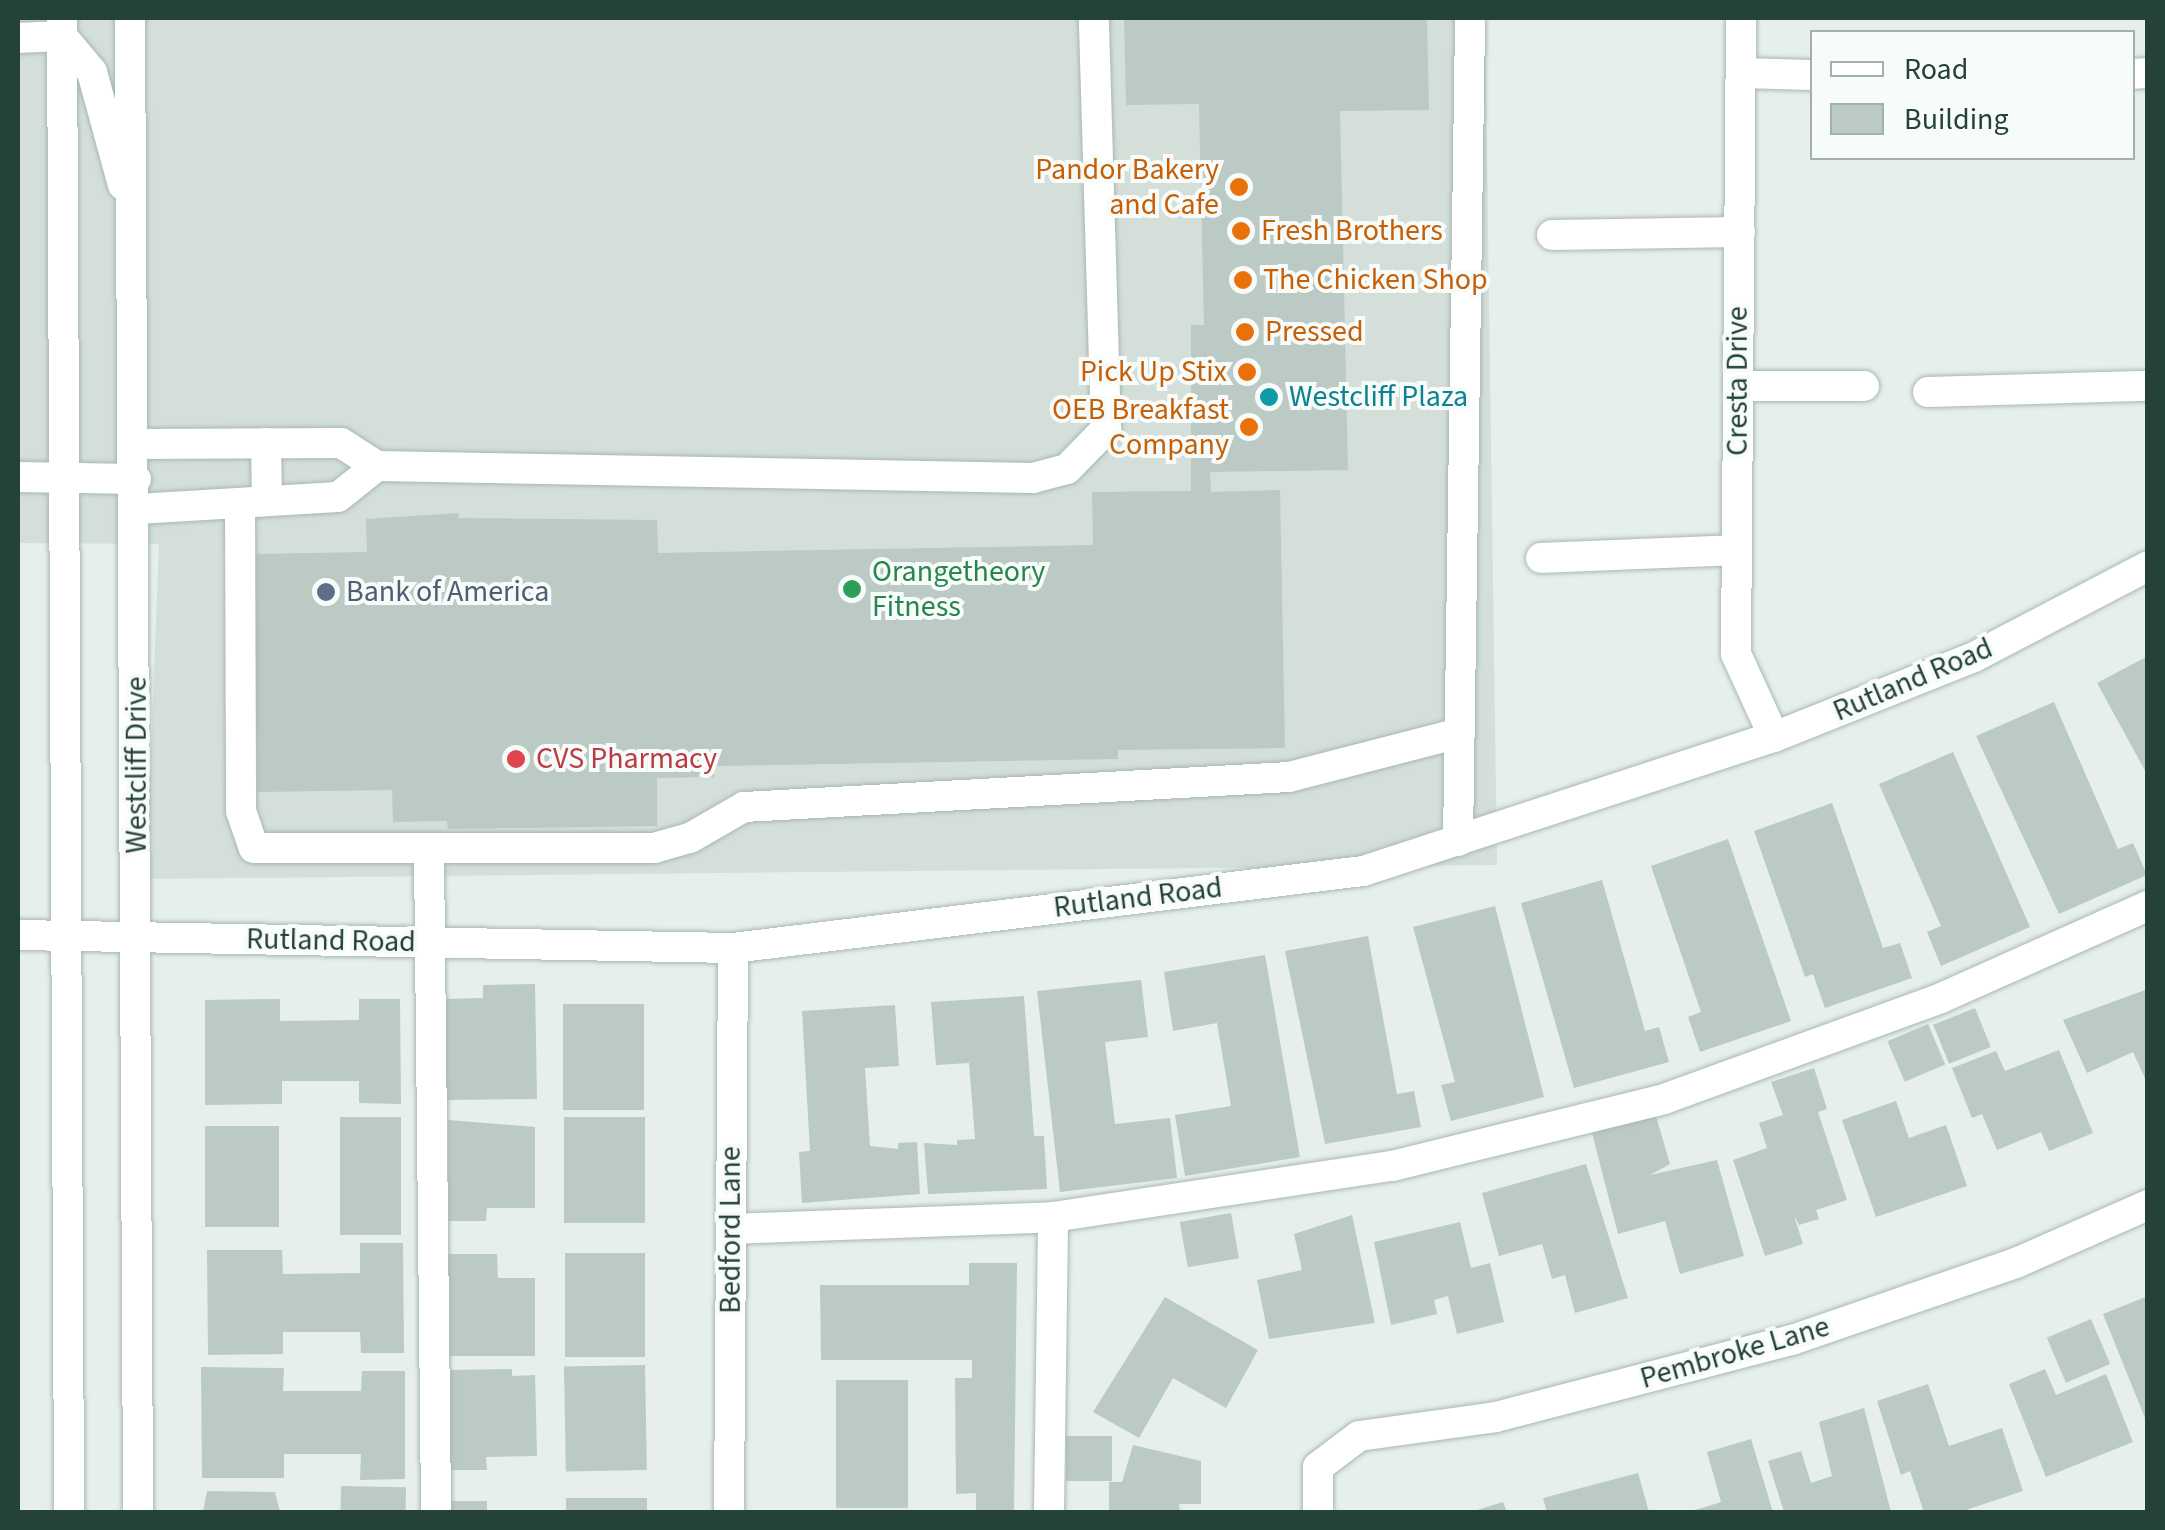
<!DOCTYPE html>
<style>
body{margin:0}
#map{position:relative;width:2165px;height:1530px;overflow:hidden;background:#e6efeb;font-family:"Source Sans 3",sans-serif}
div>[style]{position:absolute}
.built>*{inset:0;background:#d4dfda}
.building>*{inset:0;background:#bbcac4;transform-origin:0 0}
.roads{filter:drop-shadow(0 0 2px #a8b8b2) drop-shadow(0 0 2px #a8b8b2)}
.minor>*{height:30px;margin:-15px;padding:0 15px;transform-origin:15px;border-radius:15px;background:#fff}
.dots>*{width:28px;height:28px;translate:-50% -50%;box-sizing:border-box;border:5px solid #f7fbf9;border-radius:50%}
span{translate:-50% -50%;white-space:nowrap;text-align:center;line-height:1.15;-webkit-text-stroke:8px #f7fbf9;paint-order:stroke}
.food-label{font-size:30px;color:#c56008}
.right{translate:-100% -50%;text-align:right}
.left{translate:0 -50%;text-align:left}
.street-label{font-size:30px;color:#24423a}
.culture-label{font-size:30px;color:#0d838f}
.leisure-label{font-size:30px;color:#27864d}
.service-label{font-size:30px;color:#4e5e75}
.health-label{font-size:30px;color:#be3a42}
.frame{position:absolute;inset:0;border:20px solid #24423a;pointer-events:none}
.legend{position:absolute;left:1810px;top:30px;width:325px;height:130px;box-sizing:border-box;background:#f7fbf9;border:2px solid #a3b1ad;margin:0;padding:12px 18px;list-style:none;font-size:30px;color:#24423a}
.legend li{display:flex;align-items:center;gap:20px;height:50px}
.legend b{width:50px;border:2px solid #a3b1ad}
</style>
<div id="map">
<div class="built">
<i style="clip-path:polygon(18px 18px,1485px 18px,1497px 865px,146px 879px,159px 544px,18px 543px)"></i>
</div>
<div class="building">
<i style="clip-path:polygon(1124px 18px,1427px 18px,1429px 110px,1340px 111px,1348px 470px,1210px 472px,1211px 492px,1280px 490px,1285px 748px,1118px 750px,1118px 759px,714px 766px,714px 777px,657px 778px,657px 826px,448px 829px,447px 821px,393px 822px,392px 790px,258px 792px,252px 554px,367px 552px,366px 519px,459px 513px,458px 518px,657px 520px,658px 553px,1093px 545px,1092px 492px,1191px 491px,1191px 325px,1204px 325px,1199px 104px,1126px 105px)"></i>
<i style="clip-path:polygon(2148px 656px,2148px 776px,2097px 683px)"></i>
<i style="clip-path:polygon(2054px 702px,2118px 849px,2133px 843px,2147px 875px,2059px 914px,1976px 736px)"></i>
<i style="clip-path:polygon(1953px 752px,2030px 927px,1941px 966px,1927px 932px,1941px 926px,1879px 784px)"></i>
<i style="clip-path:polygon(1832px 803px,1883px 948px,1900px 943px,1912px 978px,1825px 1008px,1813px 974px,1805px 977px,1754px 831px)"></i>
<i style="clip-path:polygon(1728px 839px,1791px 1021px,1700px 1052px,1688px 1017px,1701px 1012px,1651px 866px)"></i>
<i style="clip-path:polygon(1602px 880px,1645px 1031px,1659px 1027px,1669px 1062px,1574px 1088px,1521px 903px)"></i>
<i style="clip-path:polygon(1495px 906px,1544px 1097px,1451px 1121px,1441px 1085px,1455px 1082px,1413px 927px)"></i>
<i style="clip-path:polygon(1368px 936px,1397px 1094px,1414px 1091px,1421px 1127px,1325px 1144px,1285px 951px)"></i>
<i style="clip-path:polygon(1265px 955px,1300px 1157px,1185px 1176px,1175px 1115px,1231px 1106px,1217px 1023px,1173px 1031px,1164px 972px)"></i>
<i style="clip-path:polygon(1141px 980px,1148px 1037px,1105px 1042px,1115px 1124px,1170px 1118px,1177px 1178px,1060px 1192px,1037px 991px)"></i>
<i style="clip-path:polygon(535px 984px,537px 1099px,447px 1100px,445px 999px,483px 998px,483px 985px)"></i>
<i style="clip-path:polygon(2148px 989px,2148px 1085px,2133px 1052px,2087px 1073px,2063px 1020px)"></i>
<i style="clip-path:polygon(1024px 996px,1034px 1136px,1044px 1136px,1047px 1189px,928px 1194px,924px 1143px,957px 1145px,957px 1140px,975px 1139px,969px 1063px,936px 1065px,931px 1002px)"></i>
<i style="clip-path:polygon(280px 999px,280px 1021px,359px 1020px,359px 999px,400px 999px,401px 1104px,359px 1103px,359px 1081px,282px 1081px,282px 1104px,205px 1105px,205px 1000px)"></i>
<i style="left:563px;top:1004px;width:81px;height:106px"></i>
<i style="clip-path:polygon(895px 1005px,899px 1066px,865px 1068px,870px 1146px,898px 1149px,898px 1143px,917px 1142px,920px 1194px,802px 1203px,799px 1152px,810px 1151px,802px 1011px)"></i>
<i style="left:1975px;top:1008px;width:42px;height:45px;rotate:68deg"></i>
<i style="left:1928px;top:1024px;width:44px;height:44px;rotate:67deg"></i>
<i style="clip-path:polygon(2059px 1050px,2093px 1133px,2049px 1151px,2041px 1132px,1997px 1150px,1982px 1114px,1972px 1118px,1952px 1068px,1996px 1051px,2005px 1071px)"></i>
<i style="clip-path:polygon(1814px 1068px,1827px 1109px,1818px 1112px,1847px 1200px,1816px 1210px,1819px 1219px,1799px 1225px,1794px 1216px,1803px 1244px,1765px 1256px,1733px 1160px,1767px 1148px,1759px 1123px,1783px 1115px,1771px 1082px)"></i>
<i style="clip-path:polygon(1896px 1101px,1909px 1138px,1946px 1125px,1967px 1186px,1876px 1217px,1842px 1120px)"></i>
<i style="clip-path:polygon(1656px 1116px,1670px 1164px,1650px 1175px,1717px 1160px,1744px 1256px,1680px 1274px,1665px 1221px,1618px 1234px,1592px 1133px)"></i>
<i style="left:401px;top:1117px;width:118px;height:61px;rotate:90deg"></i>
<i style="left:645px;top:1117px;width:106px;height:81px;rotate:90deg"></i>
<i style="clip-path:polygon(448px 1120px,535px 1127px,535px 1208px,487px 1208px,486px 1221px,448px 1221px)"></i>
<i style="left:205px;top:1126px;width:74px;height:101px"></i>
<i style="clip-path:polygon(1586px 1164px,1628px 1298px,1575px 1313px,1565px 1275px,1552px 1279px,1542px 1244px,1499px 1256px,1482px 1193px)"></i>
<i style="left:1231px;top:1213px;width:46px;height:52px;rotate:80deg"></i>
<i style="clip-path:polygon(1352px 1215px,1375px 1323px,1269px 1339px,1257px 1280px,1302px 1270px,1294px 1234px)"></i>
<i style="clip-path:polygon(1460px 1222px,1471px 1268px,1490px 1263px,1504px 1322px,1457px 1334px,1448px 1296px,1434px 1300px,1437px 1314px,1391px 1325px,1374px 1242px)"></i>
<i style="clip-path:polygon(360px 1243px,403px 1243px,404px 1353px,361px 1353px,360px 1332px,283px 1332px,283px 1354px,208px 1355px,207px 1250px,282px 1250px,283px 1274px,360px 1273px)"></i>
<i style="left:565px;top:1253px;width:80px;height:104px"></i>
<i style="clip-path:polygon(447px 1254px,497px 1254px,498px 1278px,535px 1278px,535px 1356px,448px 1356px)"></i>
<i style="clip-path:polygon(969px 1263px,1017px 1263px,1014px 1512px,976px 1512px,976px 1493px,956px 1494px,955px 1378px,972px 1378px,972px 1360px,821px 1360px,820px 1285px,969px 1285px)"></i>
<i style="clip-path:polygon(2148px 1296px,2148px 1423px,2147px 1423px,2103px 1314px)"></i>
<i style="clip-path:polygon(1165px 1297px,1258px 1350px,1226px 1408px,1173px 1378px,1139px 1438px,1093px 1412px)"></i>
<i style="left:2091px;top:1319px;width:49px;height:48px;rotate:67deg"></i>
<i style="left:645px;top:1365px;width:105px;height:81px;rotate:89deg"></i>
<i style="clip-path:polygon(201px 1367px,284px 1368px,283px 1391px,361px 1391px,362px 1371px,405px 1371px,405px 1479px,360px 1480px,361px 1454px,284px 1454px,284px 1478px,202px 1478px)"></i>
<i style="clip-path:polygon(512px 1369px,512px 1376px,535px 1375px,537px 1456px,486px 1457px,487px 1470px,448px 1470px,446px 1370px)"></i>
<i style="clip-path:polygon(2045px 1369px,2056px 1395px,2106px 1374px,2133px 1442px,2046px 1477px,2009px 1384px)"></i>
<i style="left:836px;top:1380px;width:72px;height:128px"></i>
<i style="clip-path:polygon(1928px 1384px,1949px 1446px,2002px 1428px,2023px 1491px,1960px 1512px,1924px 1512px,1910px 1471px,1901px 1475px,1877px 1401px)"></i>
<i style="clip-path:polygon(1864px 1408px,1891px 1512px,1784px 1512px,1768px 1461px,1801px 1451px,1811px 1483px,1832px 1476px,1819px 1422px)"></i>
<i style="left:1066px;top:1436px;width:46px;height:45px"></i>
<i style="clip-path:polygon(1751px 1439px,1773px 1512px,1689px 1512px,1721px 1502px,1707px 1452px)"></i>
<i style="clip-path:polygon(1133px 1445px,1201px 1461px,1201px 1504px,1179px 1504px,1180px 1512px,1109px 1512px,1109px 1482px,1122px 1482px)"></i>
<i style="clip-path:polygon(1638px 1473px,1649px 1512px,1547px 1512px,1543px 1498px)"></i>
<i style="left:341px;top:1486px;width:65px;height:26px;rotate:1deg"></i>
<i style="clip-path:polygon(207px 1491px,275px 1492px,280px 1512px,203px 1512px)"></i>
<i style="left:566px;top:1498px;width:81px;height:14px"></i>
<i style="left:449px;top:1501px;width:38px;height:11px"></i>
<i style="clip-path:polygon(1503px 1502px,1507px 1512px,1471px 1512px)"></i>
</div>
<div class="roads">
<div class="minor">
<i style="left:62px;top:18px;width:1494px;rotate:89.73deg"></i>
<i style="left:130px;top:18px;width:1494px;rotate:89.69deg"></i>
<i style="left:1741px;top:18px;width:636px;rotate:90.45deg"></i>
<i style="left:1736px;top:654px;width:91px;rotate:65.4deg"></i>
<i style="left:18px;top:38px;width:44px;rotate:-2.6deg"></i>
<i style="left:62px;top:36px;width:47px;rotate:50.2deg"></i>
<i style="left:92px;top:72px;width:117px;rotate:74.7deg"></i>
<i style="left:1741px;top:73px;width:71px;rotate:1.6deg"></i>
<i style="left:2132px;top:74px;width:16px;rotate:-4deg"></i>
<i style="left:1552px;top:235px;width:188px;rotate:-0.9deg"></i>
<i style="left:1738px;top:386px;width:126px"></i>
<i style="left:1928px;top:392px;width:220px;rotate:-1.6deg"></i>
<i style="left:266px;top:443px;width:58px;rotate:89deg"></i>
<i style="left:136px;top:444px;width:205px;rotate:-0.3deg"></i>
<i style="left:341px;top:443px;width:43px;rotate:32.6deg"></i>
<i style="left:377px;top:466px;width:656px;rotate:1.05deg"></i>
<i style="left:1033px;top:478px;width:35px;rotate:-15deg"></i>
<i style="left:1067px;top:469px;width:56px;rotate:-45.7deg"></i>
<i style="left:1106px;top:429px;width:411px;rotate:-91.7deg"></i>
<i style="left:18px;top:477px;width:118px;rotate:1deg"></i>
<i style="left:240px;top:503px;width:308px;rotate:89.8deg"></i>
<i style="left:241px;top:811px;width:39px;rotate:71deg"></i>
<i style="left:254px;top:848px;width:400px"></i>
<i style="left:654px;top:848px;width:37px;rotate:-16deg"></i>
<i style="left:690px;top:838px;width:62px;rotate:-29.9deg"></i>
<i style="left:744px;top:807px;width:546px;rotate:-3.15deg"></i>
<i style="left:1289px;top:777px;width:176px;rotate:-14.5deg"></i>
<i style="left:137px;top:509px;width:201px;rotate:-3.4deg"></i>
<i style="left:338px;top:497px;width:50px;rotate:-38.5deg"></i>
<i style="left:1541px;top:558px;width:196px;rotate:-2.3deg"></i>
<i style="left:1458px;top:841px;width:823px;rotate:-89.16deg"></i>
<i style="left:429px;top:851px;width:661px;rotate:89.39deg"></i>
<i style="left:18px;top:935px;width:715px;rotate:1.04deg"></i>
<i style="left:733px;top:948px;width:635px;rotate:-6.97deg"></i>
<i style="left:1363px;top:871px;width:432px;rotate:-18.1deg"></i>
<i style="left:1774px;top:737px;width:215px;rotate:-21.8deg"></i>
<i style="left:1974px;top:657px;width:196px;rotate:-27.6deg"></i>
<i style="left:731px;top:1229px;width:322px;rotate:-2.1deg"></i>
<i style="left:1053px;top:1217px;width:343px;rotate:-8.6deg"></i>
<i style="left:1392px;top:1166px;width:280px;rotate:-13.8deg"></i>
<i style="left:1664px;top:1099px;width:295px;rotate:-20deg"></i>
<i style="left:1941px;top:998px;width:227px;rotate:-24deg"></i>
<i style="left:729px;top:1512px;width:564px;rotate:-89.59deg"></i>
<i style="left:1049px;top:1512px;width:295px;rotate:-89.2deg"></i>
<i style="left:1318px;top:1512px;width:45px;rotate:-90deg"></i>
<i style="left:1318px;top:1467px;width:51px;rotate:-37.1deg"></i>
<i style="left:1359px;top:1436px;width:138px;rotate:-7.9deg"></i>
<i style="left:1496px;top:1417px;width:306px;rotate:-14.6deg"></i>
<i style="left:1792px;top:1340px;width:237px;rotate:-19deg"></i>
<i style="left:2016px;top:1263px;width:144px;rotate:-23.7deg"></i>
</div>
</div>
<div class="dots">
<i style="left:1239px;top:187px;background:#e8710a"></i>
<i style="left:1241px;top:231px;background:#e8710a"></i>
<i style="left:1243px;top:280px;background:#e8710a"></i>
<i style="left:1245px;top:332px;background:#e8710a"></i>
<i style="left:1247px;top:372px;background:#e8710a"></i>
<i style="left:1269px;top:397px;background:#0f9aa8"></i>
<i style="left:1249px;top:427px;background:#e8710a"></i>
<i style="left:852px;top:589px;background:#2e9e5b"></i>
<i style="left:326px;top:592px;background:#5c6f8a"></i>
<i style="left:516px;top:759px;background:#e0444e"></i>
</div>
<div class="food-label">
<span class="right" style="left:1219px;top:187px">Pandor Bakery<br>and Cafe</span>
<span class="left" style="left:1261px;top:231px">Fresh Brothers</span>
<span class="left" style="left:1263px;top:280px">The Chicken Shop</span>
<span class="left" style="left:1265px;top:332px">Pressed</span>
<span class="right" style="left:1227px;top:372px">Pick Up Stix</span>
<span class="right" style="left:1229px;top:427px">OEB Breakfast<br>Company</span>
</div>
<div class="street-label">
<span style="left:1738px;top:381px;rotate:-90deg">Cresta Drive</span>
<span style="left:1913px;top:680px;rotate:-23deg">Rutland Road</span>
<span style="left:137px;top:765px;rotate:-90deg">Westcliff Drive</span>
<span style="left:1138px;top:898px;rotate:-7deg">Rutland Road</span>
<span style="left:331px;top:941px;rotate:1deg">Rutland Road</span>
<span style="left:731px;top:1230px;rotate:-90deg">Bedford Lane</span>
<span style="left:1735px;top:1353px;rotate:-16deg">Pembroke Lane</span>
</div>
<div class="culture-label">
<span class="left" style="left:1289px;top:397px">Westcliff Plaza</span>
</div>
<div class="leisure-label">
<span class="left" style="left:872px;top:589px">Orangetheory<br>Fitness</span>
</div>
<div class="service-label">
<span class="left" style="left:346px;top:592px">Bank of America</span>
</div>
<div class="health-label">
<span class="left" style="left:536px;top:759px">CVS Pharmacy</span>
</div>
<div class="frame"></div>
<ul class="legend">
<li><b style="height:12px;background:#fff"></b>Road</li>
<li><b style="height:28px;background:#bbcac4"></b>Building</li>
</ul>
</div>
